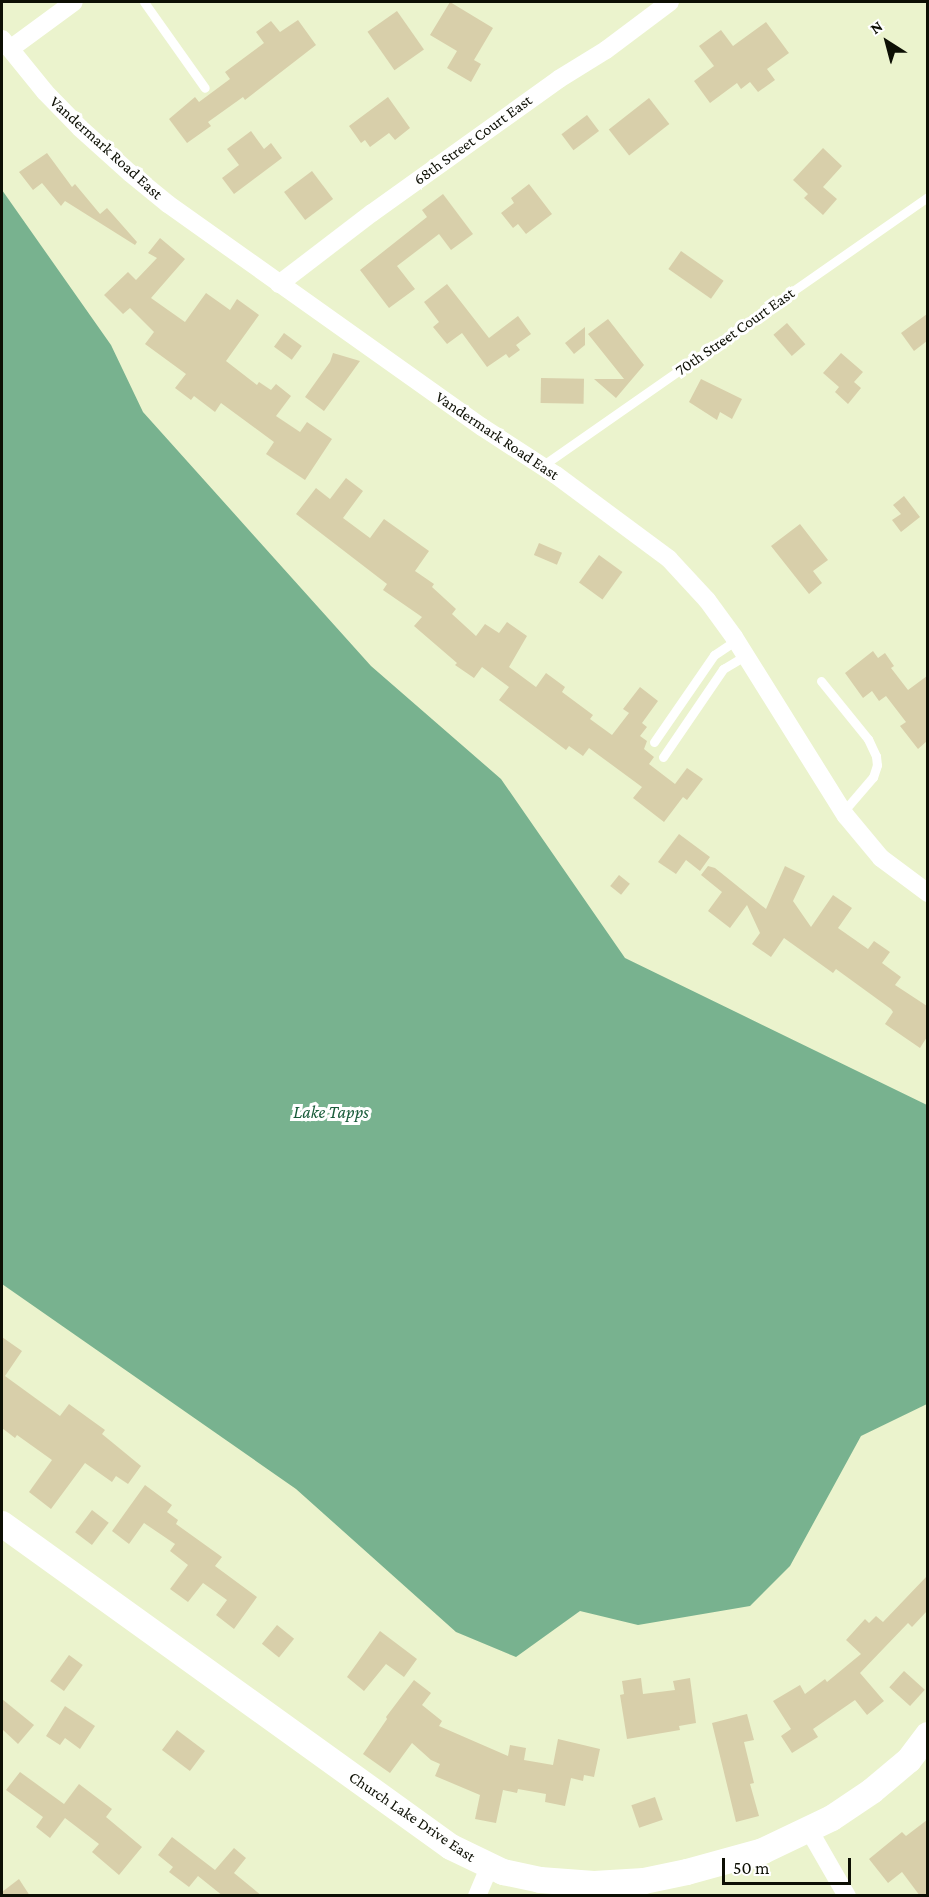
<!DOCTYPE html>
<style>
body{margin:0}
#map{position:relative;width:929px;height:1897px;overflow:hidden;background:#ebf3cd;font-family:"Crimson Pro",serif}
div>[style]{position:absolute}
.water>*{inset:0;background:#78b28f}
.building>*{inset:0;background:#d8cfaa;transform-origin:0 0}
.lane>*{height:9px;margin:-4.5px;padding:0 4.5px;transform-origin:4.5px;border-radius:4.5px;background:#fff}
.street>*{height:18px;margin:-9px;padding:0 9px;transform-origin:9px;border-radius:9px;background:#fff}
.secondary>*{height:26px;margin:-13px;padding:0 13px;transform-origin:13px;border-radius:13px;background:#fff}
span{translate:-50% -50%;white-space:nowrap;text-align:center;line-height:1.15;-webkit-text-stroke:6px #fff;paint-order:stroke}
.street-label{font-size:16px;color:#0d0f04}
.water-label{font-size:18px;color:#185b39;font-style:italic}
.frame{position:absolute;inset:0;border:3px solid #0d0f04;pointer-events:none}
.north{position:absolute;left:857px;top:12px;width:60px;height:60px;-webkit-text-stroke:4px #fff;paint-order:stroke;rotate:324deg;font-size:16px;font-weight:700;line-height:24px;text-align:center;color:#0d0f04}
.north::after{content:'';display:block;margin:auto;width:21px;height:27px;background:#0d0f04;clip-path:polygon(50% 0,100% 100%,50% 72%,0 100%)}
.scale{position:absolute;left:722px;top:1858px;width:129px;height:27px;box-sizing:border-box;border:3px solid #0d0f04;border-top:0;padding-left:8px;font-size:18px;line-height:21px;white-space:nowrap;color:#0d0f04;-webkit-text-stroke:4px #fff;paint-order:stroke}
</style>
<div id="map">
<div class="water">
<i style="clip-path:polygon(2px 190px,111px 345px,143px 412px,371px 666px,501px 779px,625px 958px,927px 1105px,927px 1404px,861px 1436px,790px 1566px,750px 1606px,638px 1625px,580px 1611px,516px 1657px,456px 1632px,296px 1489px,2px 1284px)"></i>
</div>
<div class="building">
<i style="clip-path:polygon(450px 2px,493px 28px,474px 60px,481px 64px,471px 82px,447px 68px,457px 51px,430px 35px)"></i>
<i style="left:397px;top:11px;width:47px;height:36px;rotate:55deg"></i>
<i style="clip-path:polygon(298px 20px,316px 45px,245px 100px,243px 97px,208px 122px,211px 126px,187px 143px,169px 119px,195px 97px,199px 102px,230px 79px,225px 72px,264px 43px,256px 32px,271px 21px,280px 32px)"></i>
<i style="clip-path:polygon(766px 22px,789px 53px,767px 69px,775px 80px,758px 92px,750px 82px,741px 89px,737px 83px,710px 103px,694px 81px,714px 66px,699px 46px,721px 30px,733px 46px)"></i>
<i style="clip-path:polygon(388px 97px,410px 128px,395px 140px,389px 133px,370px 147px,365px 140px,361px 143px,349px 126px)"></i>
<i style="left:649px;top:98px;width:33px;height:51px;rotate:52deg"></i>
<i style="left:587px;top:115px;width:20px;height:32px;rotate:53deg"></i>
<i style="clip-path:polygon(251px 131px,264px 149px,271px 143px,282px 158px,234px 194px,222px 178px,239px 165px,227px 149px)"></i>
<i style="clip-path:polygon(823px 148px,842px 166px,823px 187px,837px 199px,823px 215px,804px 198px,808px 194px,793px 180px)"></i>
<i style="clip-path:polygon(47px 153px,72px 187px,75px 184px,100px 214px,107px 208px,137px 242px,135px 245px,65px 201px,61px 206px,42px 183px,33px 190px,19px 172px)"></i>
<i style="left:312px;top:171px;width:35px;height:35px;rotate:53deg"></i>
<i style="clip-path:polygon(529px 184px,552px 214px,526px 234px,518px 224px,513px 228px,501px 213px,514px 203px,511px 198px)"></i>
<i style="clip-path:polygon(443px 194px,473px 234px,451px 250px,439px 234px,397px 266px,415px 289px,389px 308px,360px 270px,427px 217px,422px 210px)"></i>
<i style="clip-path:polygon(160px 238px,185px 259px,151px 298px,185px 322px,206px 293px,230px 310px,237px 299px,259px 315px,226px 361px,257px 385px,259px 382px,271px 390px,276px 384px,291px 396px,276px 416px,300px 432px,307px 422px,332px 439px,305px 480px,266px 454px,274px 442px,221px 403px,215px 412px,194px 396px,191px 400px,175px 388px,186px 374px,145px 344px,154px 332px,130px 308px,123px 314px,104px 295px,128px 272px,136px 280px,157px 258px,148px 253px)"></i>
<i style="left:681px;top:251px;width:52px;height:22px;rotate:35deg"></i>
<i style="clip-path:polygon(447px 284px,489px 338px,518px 316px,531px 334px,516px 345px,520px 350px,509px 358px,506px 354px,487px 367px,462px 333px,447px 344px,433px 327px,439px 322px,424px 302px)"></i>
<i style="clip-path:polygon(927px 314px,927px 341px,914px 351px,901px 333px)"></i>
<i style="clip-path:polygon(608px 319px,644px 365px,616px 398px,594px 379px,624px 379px,588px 334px)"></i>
<i style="left:787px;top:323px;width:28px;height:18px;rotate:49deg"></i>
<i style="clip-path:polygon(585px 327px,585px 345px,574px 354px,565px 343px)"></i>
<i style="left:284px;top:333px;width:22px;height:17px;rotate:36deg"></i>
<i style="clip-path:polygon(333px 353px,360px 361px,324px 411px,305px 397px,330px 362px)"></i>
<i style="clip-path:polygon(841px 353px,863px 372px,854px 382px,861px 388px,848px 404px,835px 392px,839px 387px,823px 373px)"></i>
<i style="left:541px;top:378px;width:43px;height:25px;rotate:1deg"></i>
<i style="clip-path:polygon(701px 379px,742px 399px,732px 419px,720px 412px,717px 420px,689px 402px)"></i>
<i style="clip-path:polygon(346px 478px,363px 491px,343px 518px,370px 538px,384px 519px,429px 551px,415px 571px,434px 584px,432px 587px,456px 609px,452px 614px,476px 636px,485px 624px,499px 633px,507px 622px,527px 636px,509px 667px,536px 687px,546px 673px,565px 687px,562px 692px,593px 715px,590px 719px,612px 735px,629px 713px,623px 709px,640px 687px,658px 701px,642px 723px,647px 727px,640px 736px,647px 741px,644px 749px,654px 757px,649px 764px,675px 784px,687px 768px,703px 779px,687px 800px,683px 797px,664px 822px,633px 798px,642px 787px,589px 748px,583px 756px,569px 746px,566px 750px,499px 700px,509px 687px,482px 667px,474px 678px,455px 665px,457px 663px,414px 626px,422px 617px,383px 590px,387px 584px,296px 514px,316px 488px,330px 499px)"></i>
<i style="clip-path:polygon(904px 496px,920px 517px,901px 532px,892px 520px,901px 514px,893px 505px)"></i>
<i style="clip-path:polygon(800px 524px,828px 560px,813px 571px,822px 583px,809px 594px,771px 546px)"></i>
<i style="left:539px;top:543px;width:25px;height:13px;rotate:23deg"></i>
<i style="left:599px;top:555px;width:29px;height:34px;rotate:36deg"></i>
<i style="clip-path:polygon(873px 651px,878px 658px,885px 653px,894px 666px,891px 668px,908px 690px,927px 676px,927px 741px,918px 749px,900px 726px,906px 722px,886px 696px,879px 701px,872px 691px,863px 698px,845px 673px)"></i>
<i style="clip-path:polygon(679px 834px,710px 857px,700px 871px,686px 860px,676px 874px,658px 862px)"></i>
<i style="clip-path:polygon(708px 866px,715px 868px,766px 909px,785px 866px,805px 876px,793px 901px,811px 927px,833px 895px,852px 908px,838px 928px,868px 949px,874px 941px,890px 952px,882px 963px,901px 977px,895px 985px,927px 1006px,927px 1037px,920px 1048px,885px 1024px,893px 1012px,891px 1009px,836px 969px,833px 973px,784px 938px,771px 957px,752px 944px,760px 933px,747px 905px,730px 928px,708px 911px,722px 892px,701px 875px)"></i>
<i style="left:619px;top:875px;width:14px;height:14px;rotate:39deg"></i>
<i style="clip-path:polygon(2px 1337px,22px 1351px,5px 1376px,60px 1416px,69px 1404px,105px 1430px,102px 1434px,141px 1466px,128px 1484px,116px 1476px,112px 1482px,85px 1463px,51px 1509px,29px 1492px,52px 1460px,17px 1435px,15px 1438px,2px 1428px)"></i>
<i style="clip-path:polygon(145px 1485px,172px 1505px,167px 1512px,178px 1520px,176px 1524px,222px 1557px,215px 1566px,257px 1597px,234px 1629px,216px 1615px,227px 1600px,203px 1583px,188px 1602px,170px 1589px,188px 1565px,170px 1551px,175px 1544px,144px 1523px,129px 1544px,112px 1531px)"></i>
<i style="left:92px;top:1510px;width:21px;height:28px;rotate:37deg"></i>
<i style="clip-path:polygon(927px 1576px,927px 1611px,912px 1627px,908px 1623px,860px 1673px,884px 1701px,867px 1715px,855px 1700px,813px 1729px,818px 1737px,792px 1753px,781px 1736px,791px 1729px,773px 1701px,800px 1685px,805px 1694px,825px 1679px,827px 1682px,861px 1654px,846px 1640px,865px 1619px,869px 1623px,876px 1616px,883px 1622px)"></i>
<i style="left:277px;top:1625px;width:22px;height:24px;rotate:39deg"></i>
<i style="clip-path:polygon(380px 1631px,417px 1659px,404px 1677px,386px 1664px,364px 1691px,347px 1677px)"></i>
<i style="left:69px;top:1655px;width:17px;height:32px;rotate:36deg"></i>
<i style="left:904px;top:1671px;width:28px;height:22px;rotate:42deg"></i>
<i style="clip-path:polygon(641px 1678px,643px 1694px,675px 1690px,673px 1681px,690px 1678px,696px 1723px,679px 1726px,680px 1730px,627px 1739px,620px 1695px,624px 1694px,622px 1681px)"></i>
<i style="clip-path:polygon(414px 1680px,431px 1693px,422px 1705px,442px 1721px,439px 1726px,508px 1756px,510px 1745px,526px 1748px,524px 1760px,553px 1765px,558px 1739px,600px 1749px,594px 1777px,584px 1775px,583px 1781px,571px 1778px,565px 1806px,545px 1802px,546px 1794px,518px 1789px,517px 1793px,503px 1790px,496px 1823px,475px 1819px,480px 1795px,435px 1776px,440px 1764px,431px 1760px,412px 1743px,390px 1773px,363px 1754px,387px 1719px,386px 1717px)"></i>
<i style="clip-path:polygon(2px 1699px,34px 1725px,18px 1744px,2px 1729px)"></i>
<i style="clip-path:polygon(65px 1706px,95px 1726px,80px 1749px,65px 1738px,60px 1745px,46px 1736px)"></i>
<i style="clip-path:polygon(747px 1714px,754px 1740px,744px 1742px,754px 1783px,750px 1784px,759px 1816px,736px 1822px,712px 1723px)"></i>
<i style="left:177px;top:1730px;width:35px;height:25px;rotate:37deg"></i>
<i style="clip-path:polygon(20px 1772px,64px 1804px,79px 1784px,112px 1809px,106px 1817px,142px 1847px,119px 1875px,92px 1852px,99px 1844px,65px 1818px,50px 1838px,36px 1827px,43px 1817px,6px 1790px)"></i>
<i style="left:655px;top:1797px;width:24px;height:25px;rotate:71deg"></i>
<i style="clip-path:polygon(927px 1820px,927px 1896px,920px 1896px,902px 1872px,888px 1883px,869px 1859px,902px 1832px,906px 1836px)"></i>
<i style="clip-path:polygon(172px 1837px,215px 1870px,234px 1848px,246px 1858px,234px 1873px,262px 1896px,223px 1896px,198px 1876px,189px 1887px,169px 1872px,173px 1867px,158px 1855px)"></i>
<i style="clip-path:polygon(19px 1879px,30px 1896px,2px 1896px,2px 1892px)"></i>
</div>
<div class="lane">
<i style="left:144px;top:2px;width:105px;rotate:54.7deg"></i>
<i style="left:542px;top:466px;width:470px;rotate:-34.9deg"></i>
<i style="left:821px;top:681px;width:75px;rotate:51deg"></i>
<i style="left:868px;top:739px;width:19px;rotate:65deg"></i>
<i style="left:876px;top:756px;width:9px;rotate:84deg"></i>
<i style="left:877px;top:765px;width:13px;rotate:108deg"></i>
<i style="left:873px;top:777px;width:46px;rotate:130.6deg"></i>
<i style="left:654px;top:742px;width:106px;rotate:-55.4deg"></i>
<i style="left:714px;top:655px;width:27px;rotate:-34deg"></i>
<i style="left:663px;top:757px;width:107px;rotate:-55.7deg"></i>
<i style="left:723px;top:669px;width:27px;rotate:-31deg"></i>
</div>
<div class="street">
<i style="left:2px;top:39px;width:68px;rotate:50.9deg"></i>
<i style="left:45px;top:92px;width:50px;rotate:45.8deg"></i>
<i style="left:80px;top:128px;width:67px;rotate:42deg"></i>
<i style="left:130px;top:173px;width:49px;rotate:39.2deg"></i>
<i style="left:168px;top:204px;width:385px;rotate:35.4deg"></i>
<i style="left:482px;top:427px;width:88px;rotate:33deg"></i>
<i style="left:556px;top:475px;width:141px;rotate:36.6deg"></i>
<i style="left:669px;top:559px;width:56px;rotate:47.2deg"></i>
<i style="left:707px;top:600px;width:46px;rotate:53.9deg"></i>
<i style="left:734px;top:637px;width:211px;rotate:58deg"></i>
<i style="left:846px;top:816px;width:55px;rotate:50.2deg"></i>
<i style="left:881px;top:858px;width:59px;rotate:36.7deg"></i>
<i style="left:10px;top:49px;width:79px;rotate:-36.3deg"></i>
<i style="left:279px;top:284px;width:117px;rotate:-37.4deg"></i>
<i style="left:372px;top:213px;width:230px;rotate:-35.6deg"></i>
<i style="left:559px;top:79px;width:55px;rotate:-31.7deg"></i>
<i style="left:606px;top:50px;width:80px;rotate:-36.9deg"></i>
<i style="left:809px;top:1830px;width:76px;rotate:60.1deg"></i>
<i style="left:477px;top:1896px;width:33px;rotate:-67deg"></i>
</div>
<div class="secondary">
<i style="left:2px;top:1524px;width:553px;rotate:35.73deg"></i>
<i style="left:451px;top:1847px;width:58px;rotate:25.7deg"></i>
<i style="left:503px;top:1872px;width:38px;rotate:12deg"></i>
<i style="left:540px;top:1880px;width:54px;rotate:4.2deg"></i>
<i style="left:594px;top:1884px;width:50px;rotate:-3.4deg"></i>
<i style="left:644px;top:1881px;width:44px;rotate:-11.8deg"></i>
<i style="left:687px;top:1872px;width:79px;rotate:-15.4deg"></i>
<i style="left:763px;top:1851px;width:76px;rotate:-25.6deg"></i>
<i style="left:832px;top:1818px;width:48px;rotate:-34deg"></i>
<i style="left:872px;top:1791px;width:48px;rotate:-40deg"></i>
<i style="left:909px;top:1760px;width:31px;rotate:-53deg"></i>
</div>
<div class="street-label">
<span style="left:473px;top:140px;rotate:-36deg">68th Street Court East</span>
<span style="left:106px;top:148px;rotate:42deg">Vandermark Road East</span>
<span style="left:735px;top:332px;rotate:-35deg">70th Street Court East</span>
<span style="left:497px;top:436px;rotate:34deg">Vandermark Road East</span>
<span style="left:412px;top:1817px;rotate:34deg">Church Lake Drive East</span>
</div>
<div class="water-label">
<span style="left:331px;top:1112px">Lake Tapps</span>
</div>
<div class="frame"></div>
<div class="north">N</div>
<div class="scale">50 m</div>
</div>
